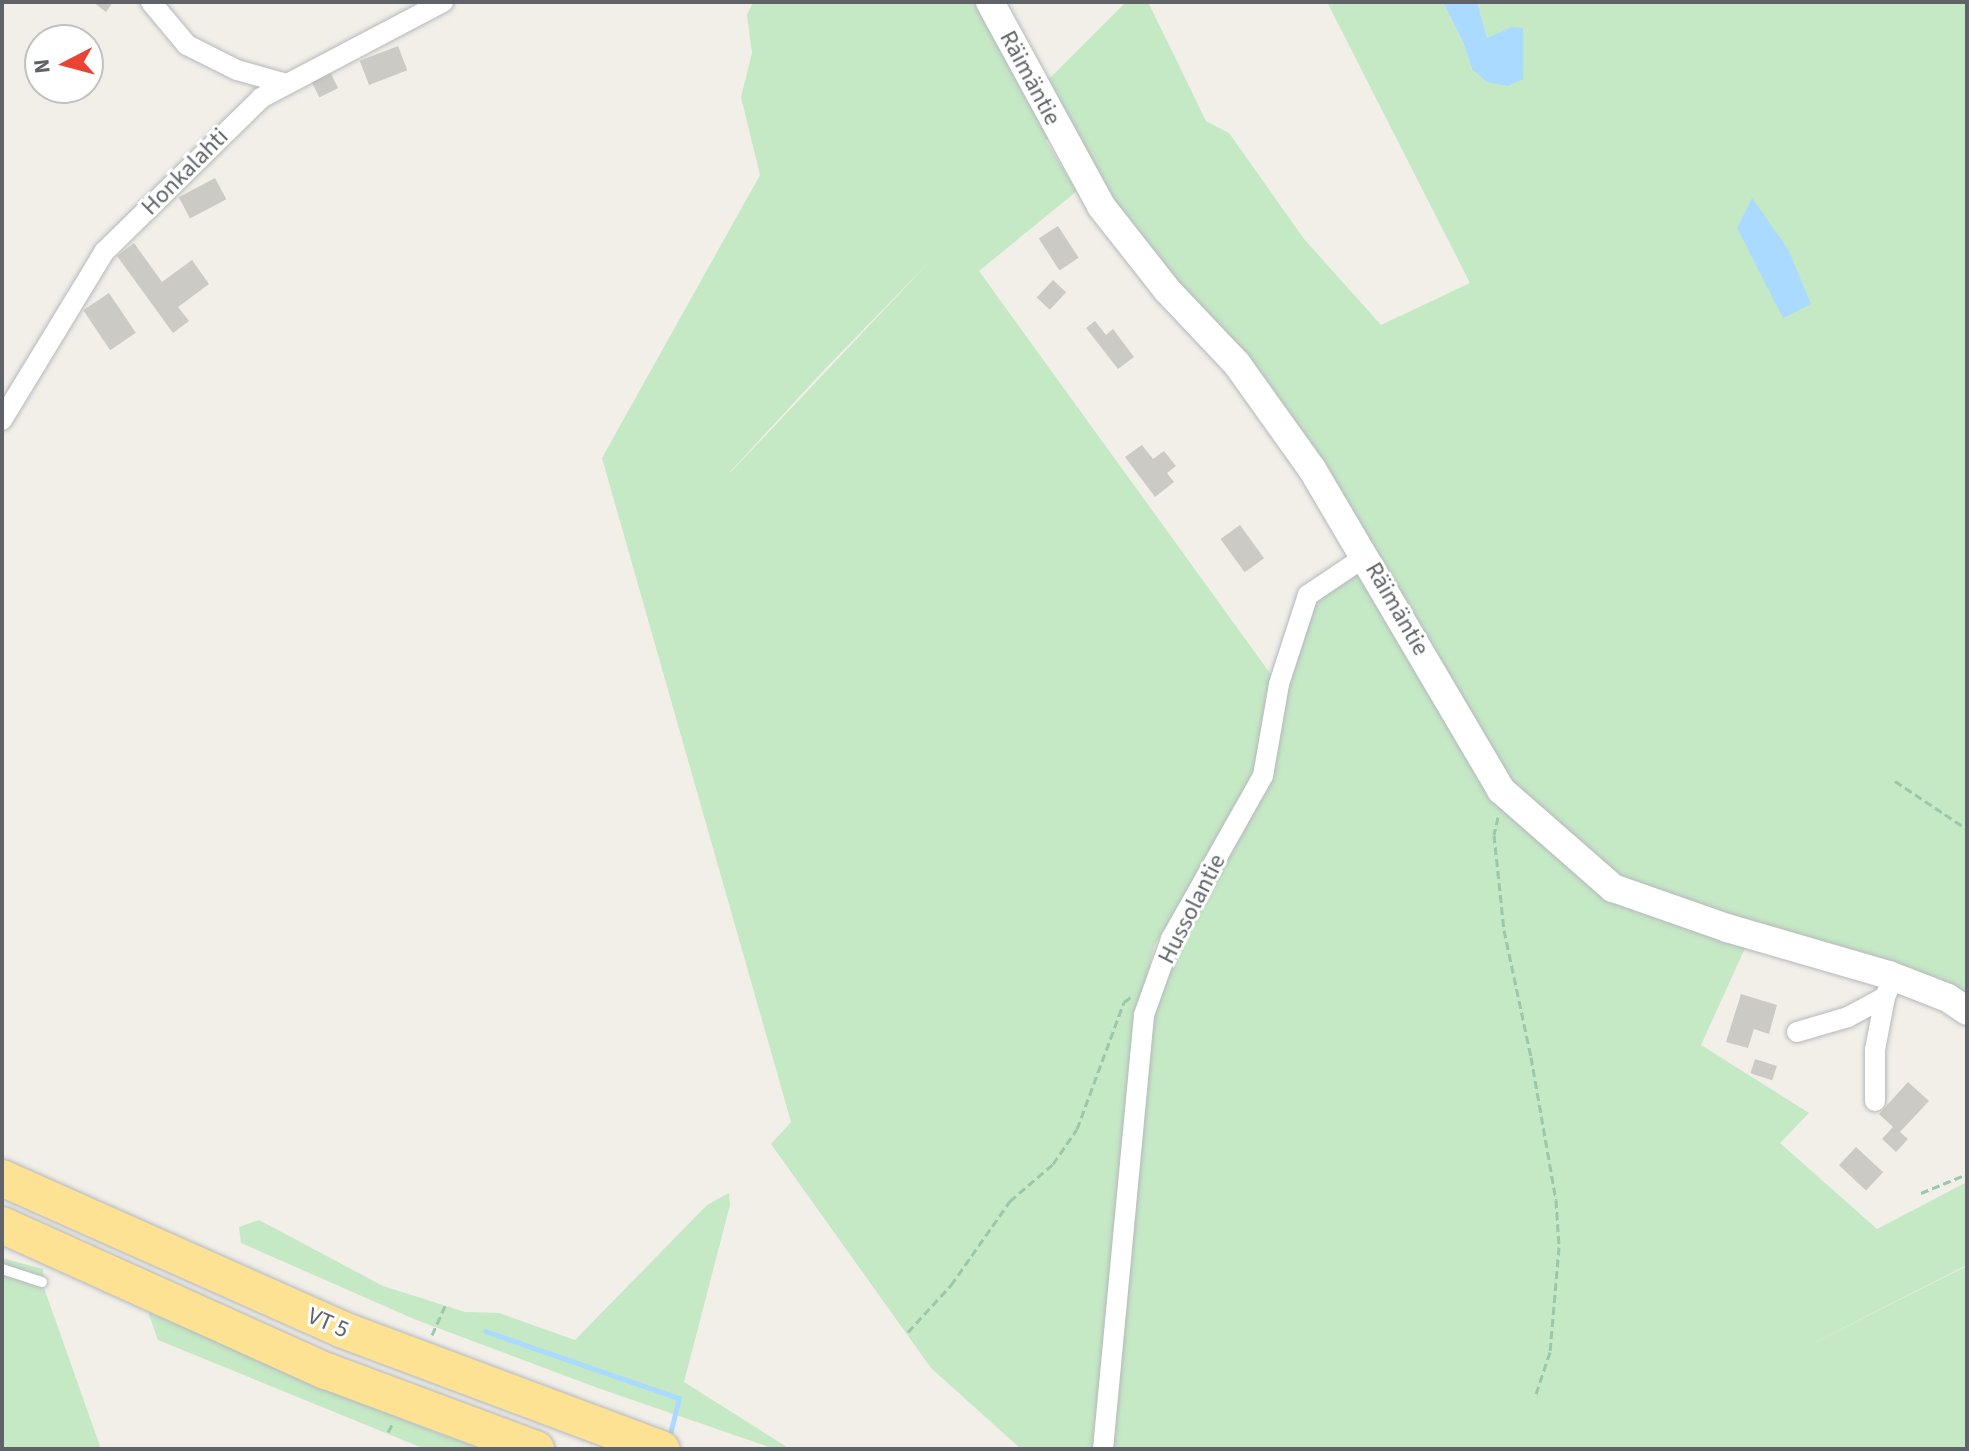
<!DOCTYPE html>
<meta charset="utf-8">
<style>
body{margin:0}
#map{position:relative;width:1969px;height:1451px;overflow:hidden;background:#f1efe8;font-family:"Source Sans 3",sans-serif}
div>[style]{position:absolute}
.green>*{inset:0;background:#c5e8c5}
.water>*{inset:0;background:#aadaff}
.stream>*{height:5px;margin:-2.5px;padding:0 2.5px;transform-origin:2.5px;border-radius:2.5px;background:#aadaff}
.building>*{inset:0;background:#cccac5;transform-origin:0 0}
.path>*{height:3px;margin-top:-1.5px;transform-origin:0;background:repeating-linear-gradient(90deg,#9cc7a9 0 8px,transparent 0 12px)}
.roads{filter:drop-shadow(0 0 2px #b5b8bc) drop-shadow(0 0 2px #b5b8bc)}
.lane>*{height:10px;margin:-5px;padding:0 5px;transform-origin:5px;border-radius:5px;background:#fff}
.street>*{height:20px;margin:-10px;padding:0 10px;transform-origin:10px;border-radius:10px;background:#fff}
.secondary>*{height:28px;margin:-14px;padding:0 14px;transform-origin:14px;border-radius:14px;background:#fff}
.highway>*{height:36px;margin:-18px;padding:0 18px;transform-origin:18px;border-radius:18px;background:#fde293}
span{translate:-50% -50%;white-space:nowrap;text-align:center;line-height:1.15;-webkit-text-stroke:6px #fff;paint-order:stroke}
.street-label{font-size:24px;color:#5f6368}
.frame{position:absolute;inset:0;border:4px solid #5f6368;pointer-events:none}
.north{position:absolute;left:24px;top:24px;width:80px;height:80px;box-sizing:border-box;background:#fff;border:2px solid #bfc1c3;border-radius:50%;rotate:264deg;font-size:22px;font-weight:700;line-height:32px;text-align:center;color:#5f6368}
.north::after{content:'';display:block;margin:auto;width:28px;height:36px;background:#ea4335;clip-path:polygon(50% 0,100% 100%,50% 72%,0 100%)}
</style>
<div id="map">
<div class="green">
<i style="clip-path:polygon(evenodd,753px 2px,976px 2px,1027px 101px,1126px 2px,1148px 2px,1206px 121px,1229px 133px,1304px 239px,1381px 325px,1470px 283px,1327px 2px,1443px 2px,1463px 42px,1472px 69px,1512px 27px,1487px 39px,1477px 2px,1967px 2px,1967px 1011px,1751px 935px,1701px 1045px,1809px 1113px,1780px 1143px,1877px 1229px,1967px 1182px,1967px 1265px,1780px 1360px,1967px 1266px,1967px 1449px,1103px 1449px,1144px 1015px,1263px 776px,1308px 595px,1366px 556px,1057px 129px,1046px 141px,1077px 191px,979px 271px,1272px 676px,1256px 772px,1154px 947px,1138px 1014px,1100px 1449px,1021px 1449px,931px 1368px,771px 1144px,791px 1122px,602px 458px,760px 175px,741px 97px,752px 53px,747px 15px,753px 2px,934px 257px,731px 472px,730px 472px,823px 371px,934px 257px)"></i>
<i style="clip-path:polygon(729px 1193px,730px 1205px,684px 1382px,790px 1449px,775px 1449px,595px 1387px,414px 1319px,241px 1243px,239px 1227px,259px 1220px,383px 1286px,465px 1312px,499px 1313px,575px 1340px,707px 1205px)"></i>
<i style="clip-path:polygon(2px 1258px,43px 1269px,44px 1288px,101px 1449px,2px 1449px)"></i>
<i style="clip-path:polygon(148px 1312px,419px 1426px,481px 1449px,425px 1449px,158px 1340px)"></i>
</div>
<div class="water">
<i style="clip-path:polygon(1443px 2px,1477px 2px,1487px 38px,1512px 27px,1523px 28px,1523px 79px,1508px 86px,1487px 82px,1472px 69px,1463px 42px)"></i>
<i style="clip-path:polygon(1752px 198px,1788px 249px,1811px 304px,1783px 318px,1737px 228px)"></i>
</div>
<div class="stream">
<i style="left:485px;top:1331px;width:205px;rotate:19.1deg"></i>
<i style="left:679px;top:1398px;width:36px;rotate:104deg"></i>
</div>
<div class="building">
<i style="clip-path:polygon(93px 2px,113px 2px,106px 12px)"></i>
<i style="left:398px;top:46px;width:26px;height:41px;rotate:69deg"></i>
<i style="left:330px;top:72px;width:18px;height:21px;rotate:63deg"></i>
<i style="left:215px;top:178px;width:24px;height:41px;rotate:62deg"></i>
<i style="left:1058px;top:226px;width:38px;height:23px;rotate:57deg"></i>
<i style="clip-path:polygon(134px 243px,162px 282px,192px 260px,209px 284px,178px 307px,189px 321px,173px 333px,117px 256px)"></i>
<i style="left:1053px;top:280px;width:18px;height:24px;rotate:43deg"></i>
<i style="left:109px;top:293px;width:48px;height:31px;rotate:56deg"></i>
<i style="clip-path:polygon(1095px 321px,1106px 335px,1113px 329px,1134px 357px,1118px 369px,1086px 328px)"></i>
<i style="clip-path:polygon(1142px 445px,1153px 459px,1164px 451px,1176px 466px,1167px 473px,1174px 482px,1155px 497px,1125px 457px)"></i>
<i style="left:1240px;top:525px;width:41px;height:24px;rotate:54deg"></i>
<i style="clip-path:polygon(1741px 994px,1777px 1005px,1769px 1034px,1754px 1029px,1748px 1048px,1726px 1042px)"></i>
<i style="left:1755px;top:1059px;width:23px;height:15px;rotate:18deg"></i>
<i style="clip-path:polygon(1908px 1082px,1929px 1101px,1900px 1132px,1908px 1139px,1896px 1152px,1882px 1139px,1893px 1127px,1879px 1114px)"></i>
<i style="left:1856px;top:1147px;width:37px;height:25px;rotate:43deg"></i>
</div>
<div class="path">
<i style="left:1895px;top:781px;width:87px;rotate:33.7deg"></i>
<i style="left:1498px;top:817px;width:18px;rotate:103deg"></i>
<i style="left:1494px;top:835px;width:96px;rotate:84deg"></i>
<i style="left:1504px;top:930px;width:130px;rotate:78deg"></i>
<i style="left:1531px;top:1057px;width:145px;rotate:80.1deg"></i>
<i style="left:1556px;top:1200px;width:47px;rotate:86.3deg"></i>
<i style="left:1559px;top:1247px;width:105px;rotate:94.9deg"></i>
<i style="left:1550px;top:1352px;width:47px;rotate:108.4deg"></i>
<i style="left:1921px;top:1193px;width:50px;rotate:-22.4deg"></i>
<i style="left:908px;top:1332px;width:64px;rotate:-47.5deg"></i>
<i style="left:951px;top:1285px;width:103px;rotate:-54.9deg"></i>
<i style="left:1010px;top:1201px;width:57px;rotate:-40.7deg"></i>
<i style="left:1053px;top:1164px;width:42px;rotate:-55.6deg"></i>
<i style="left:1077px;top:1129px;width:135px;rotate:-69.7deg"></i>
<i style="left:1124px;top:1002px;width:9px;rotate:-36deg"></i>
<i style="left:432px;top:1335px;width:32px;rotate:-66deg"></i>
<i style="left:388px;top:1432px;width:10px;rotate:-61deg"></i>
</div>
<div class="roads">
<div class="lane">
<i style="left:2px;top:1269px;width:42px;rotate:18deg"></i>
</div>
<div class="street">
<i style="left:151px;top:2px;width:56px;rotate:50.1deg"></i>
<i style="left:187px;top:45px;width:56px;rotate:26.6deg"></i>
<i style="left:237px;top:70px;width:51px;rotate:15.9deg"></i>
<i style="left:2px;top:420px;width:197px;rotate:-58.7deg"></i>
<i style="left:104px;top:252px;width:220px;rotate:-44.4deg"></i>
<i style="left:261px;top:98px;width:206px;rotate:-27.8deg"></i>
<i style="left:1797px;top:1032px;width:53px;rotate:-16.4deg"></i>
<i style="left:1848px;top:1017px;width:42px;rotate:-28.4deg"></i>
<i style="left:1875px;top:1101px;width:51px;rotate:-90deg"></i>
<i style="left:1875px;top:1050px;width:54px;rotate:-79.3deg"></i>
<i style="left:1885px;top:997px;width:21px;rotate:-67deg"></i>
<i style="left:1103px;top:1449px;width:436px;rotate:-84.6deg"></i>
<i style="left:1144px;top:1015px;width:81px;rotate:-70.4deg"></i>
<i style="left:1171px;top:939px;width:187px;rotate:-60.6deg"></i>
<i style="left:1263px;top:776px;width:93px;rotate:-80.1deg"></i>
<i style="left:1279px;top:684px;width:94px;rotate:-72deg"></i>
<i style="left:1308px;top:595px;width:70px;rotate:-33.9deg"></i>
</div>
<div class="secondary">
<i style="left:990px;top:2px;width:232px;rotate:61.4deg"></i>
<i style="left:1101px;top:206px;width:107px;rotate:51.8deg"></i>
<i style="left:1167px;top:290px;width:102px;rotate:46.6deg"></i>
<i style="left:1237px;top:364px;width:129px;rotate:54.5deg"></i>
<i style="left:1312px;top:469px;width:373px;rotate:59.5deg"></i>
<i style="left:1501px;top:790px;width:149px;rotate:41.2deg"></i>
<i style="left:1613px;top:888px;width:121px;rotate:19.3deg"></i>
<i style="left:1727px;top:928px;width:169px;rotate:16.2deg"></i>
<i style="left:1889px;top:975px;width:63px;rotate:21.3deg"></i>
<i style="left:1948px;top:998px;width:23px;rotate:34deg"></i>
</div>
<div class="highway">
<i style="left:2px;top:1178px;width:373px;rotate:24deg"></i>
<i style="left:343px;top:1330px;width:340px;rotate:20.5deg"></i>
<i style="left:2px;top:1225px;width:355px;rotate:24.3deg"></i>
<i style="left:326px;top:1371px;width:224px;rotate:20.4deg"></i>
</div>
</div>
<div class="street-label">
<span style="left:1030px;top:78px;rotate:62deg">Räimäntie</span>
<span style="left:185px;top:172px;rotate:-45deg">Honkalahti</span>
<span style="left:1397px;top:609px;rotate:60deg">Räimäntie</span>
<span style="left:1192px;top:909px;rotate:-63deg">Hussolantie</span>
<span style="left:328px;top:1323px;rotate:23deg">VT 5</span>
</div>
<div class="frame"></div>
<div class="north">N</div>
</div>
